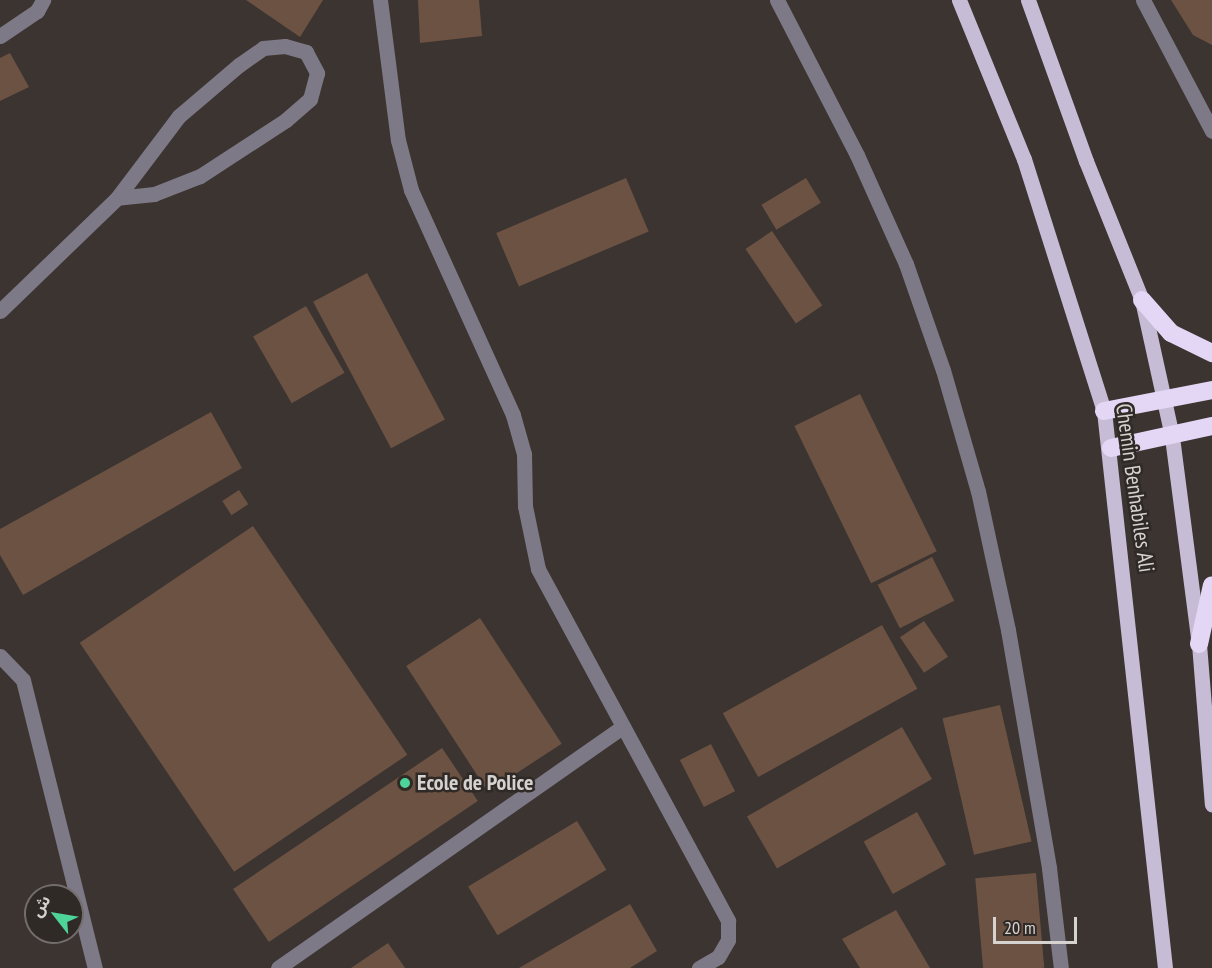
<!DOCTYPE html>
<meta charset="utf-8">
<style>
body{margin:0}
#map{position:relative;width:1212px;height:968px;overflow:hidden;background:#3b3431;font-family:"PT Sans Narrow","Noto Sans Arabic",sans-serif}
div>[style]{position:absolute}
.building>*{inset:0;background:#6c5242;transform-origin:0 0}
.minor>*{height:15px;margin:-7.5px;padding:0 7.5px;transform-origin:7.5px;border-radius:7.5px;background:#7e7986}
.major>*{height:15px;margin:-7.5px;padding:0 7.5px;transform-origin:7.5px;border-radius:7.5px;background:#c7bcd5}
.highway>*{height:18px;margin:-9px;padding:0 9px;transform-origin:9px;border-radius:9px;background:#e3d7f5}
.dots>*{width:16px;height:16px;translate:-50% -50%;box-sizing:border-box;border:3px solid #302a27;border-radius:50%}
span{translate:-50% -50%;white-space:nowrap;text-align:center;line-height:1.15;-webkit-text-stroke:5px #302a27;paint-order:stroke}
.street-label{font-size:22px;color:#d6d2d0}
.poi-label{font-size:22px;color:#d6d2d0;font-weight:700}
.left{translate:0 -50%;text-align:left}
.north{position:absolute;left:24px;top:884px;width:60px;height:60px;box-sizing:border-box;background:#302a27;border:2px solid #726d6b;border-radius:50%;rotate:301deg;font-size:16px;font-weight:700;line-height:24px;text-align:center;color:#d6d2d0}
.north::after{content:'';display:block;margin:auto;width:21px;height:27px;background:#4ed399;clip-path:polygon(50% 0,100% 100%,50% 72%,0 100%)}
.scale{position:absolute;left:993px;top:917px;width:84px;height:27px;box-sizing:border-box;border:3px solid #d6d2d0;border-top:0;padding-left:8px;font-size:18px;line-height:21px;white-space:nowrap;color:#d6d2d0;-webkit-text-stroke:4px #302a27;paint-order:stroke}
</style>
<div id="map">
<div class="building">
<i style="clip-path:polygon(246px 0,323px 0,300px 37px)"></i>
<i style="clip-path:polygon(418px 0,479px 0,482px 36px,420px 43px)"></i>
<i style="clip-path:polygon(1171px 0,1212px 0,1212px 45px,1193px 35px)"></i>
<i style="clip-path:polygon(10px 53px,29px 87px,0 101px,0 58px)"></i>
<i style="left:626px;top:178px;width:58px;height:141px;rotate:67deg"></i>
<i style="left:806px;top:178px;width:29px;height:52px;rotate:59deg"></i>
<i style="left:772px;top:231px;width:90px;height:32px;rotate:56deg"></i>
<i style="left:367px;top:273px;width:166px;height:61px;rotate:62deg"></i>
<i style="left:306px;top:306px;width:77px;height:61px;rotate:60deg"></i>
<i style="left:860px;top:394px;width:175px;height:73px;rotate:64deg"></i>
<i style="clip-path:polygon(211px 412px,242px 468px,23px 595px,0 555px,0 529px)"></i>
<i style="left:239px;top:490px;width:17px;height:20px;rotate:57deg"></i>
<i style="left:253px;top:526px;width:276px;height:209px;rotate:56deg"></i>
<i style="left:932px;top:557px;width:49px;height:61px;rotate:63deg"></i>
<i style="left:480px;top:618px;width:150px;height:88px;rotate:57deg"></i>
<i style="left:924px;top:621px;width:43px;height:29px;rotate:56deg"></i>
<i style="left:882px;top:625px;width:73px;height:182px;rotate:61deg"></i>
<i style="left:1000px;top:705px;width:140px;height:59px;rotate:77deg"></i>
<i style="left:902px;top:727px;width:60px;height:179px;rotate:60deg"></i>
<i style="left:711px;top:744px;width:53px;height:35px;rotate:63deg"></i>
<i style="left:442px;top:748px;width:64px;height:252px;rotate:56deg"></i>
<i style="left:917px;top:812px;width:60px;height:61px;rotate:61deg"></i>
<i style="left:577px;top:821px;width:57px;height:127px;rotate:59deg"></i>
<i style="left:1036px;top:873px;width:95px;height:61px;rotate:85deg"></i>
<i style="clip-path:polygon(630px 904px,657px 951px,630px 968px,519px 968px)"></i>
<i style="clip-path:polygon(896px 910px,930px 968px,860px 968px,842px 939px)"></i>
<i style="clip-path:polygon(388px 943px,405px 968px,351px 968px)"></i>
</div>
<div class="minor">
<i style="left:380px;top:0;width:141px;rotate:82.7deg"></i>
<i style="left:398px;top:140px;width:52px;rotate:75.4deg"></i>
<i style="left:411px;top:190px;width:247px;rotate:65.6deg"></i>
<i style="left:513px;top:415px;width:41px;rotate:74.2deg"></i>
<i style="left:524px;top:454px;width:52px;rotate:88.9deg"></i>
<i style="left:525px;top:506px;width:64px;rotate:78.3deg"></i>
<i style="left:538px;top:569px;width:400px;rotate:61.6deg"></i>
<i style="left:728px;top:921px;width:19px;rotate:90deg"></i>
<i style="left:728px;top:940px;width:20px;rotate:120deg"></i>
<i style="left:718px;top:957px;width:22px;rotate:150deg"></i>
<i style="left:777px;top:0;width:174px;rotate:62.7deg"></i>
<i style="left:857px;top:155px;width:120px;rotate:65.8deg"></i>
<i style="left:906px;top:264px;width:112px;rotate:70.8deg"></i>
<i style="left:943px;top:370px;width:126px;rotate:73.9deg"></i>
<i style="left:978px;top:491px;width:142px;rotate:77.8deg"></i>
<i style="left:1008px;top:630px;width:242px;rotate:80.2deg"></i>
<i style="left:1049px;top:868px;width:101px;rotate:83.2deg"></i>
<i style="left:1143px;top:0;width:148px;rotate:62.2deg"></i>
<i style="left:0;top:36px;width:45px;rotate:-34deg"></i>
<i style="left:37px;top:11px;width:13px;rotate:-61deg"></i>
<i style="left:0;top:311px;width:163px;rotate:-44deg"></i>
<i style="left:117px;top:198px;width:103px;rotate:-52.9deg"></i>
<i style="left:179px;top:116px;width:79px;rotate:-40.4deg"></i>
<i style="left:239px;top:65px;width:29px;rotate:-35deg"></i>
<i style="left:263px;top:48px;width:22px;rotate:-5deg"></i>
<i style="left:285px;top:46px;width:22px;rotate:16deg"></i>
<i style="left:306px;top:52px;width:24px;rotate:62deg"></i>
<i style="left:317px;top:73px;width:27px;rotate:105deg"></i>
<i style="left:310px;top:99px;width:32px;rotate:139deg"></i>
<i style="left:286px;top:120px;width:103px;rotate:146.9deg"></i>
<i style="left:200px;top:176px;width:49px;rotate:158.6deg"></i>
<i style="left:154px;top:194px;width:37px;rotate:174deg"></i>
<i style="left:0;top:656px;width:33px;rotate:46deg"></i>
<i style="left:23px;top:680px;width:297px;rotate:76deg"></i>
<i style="left:278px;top:968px;width:421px;rotate:-35deg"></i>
</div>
<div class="major">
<i style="left:959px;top:0;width:172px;rotate:67.8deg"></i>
<i style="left:1024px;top:159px;width:264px;rotate:72.4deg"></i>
<i style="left:1104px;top:411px;width:560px;rotate:83.75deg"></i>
<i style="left:1028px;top:0;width:171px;rotate:70.2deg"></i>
<i style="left:1086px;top:161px;width:150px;rotate:68.1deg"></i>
<i style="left:1142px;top:300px;width:140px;rotate:77.6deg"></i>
<i style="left:1172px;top:437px;width:209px;rotate:82.6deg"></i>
<i style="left:1199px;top:644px;width:161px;rotate:85.4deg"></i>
</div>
<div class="highway">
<i style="left:1142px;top:300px;width:44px;rotate:48.7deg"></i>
<i style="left:1171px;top:333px;width:46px;rotate:26deg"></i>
<i style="left:1104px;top:411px;width:110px;rotate:-11deg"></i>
<i style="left:1111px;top:448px;width:103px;rotate:-12.3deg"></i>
<i style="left:1199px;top:644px;width:60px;rotate:-77.6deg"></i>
</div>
<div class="dots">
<i style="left:405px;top:783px;background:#4ed399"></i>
</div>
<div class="street-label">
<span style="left:1135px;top:488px;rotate:82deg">Chemin Benhabiles Ali</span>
</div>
<div class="poi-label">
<span class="left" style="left:417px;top:783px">Ecole de Police</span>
</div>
<div class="north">ش</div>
<div class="scale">20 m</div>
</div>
